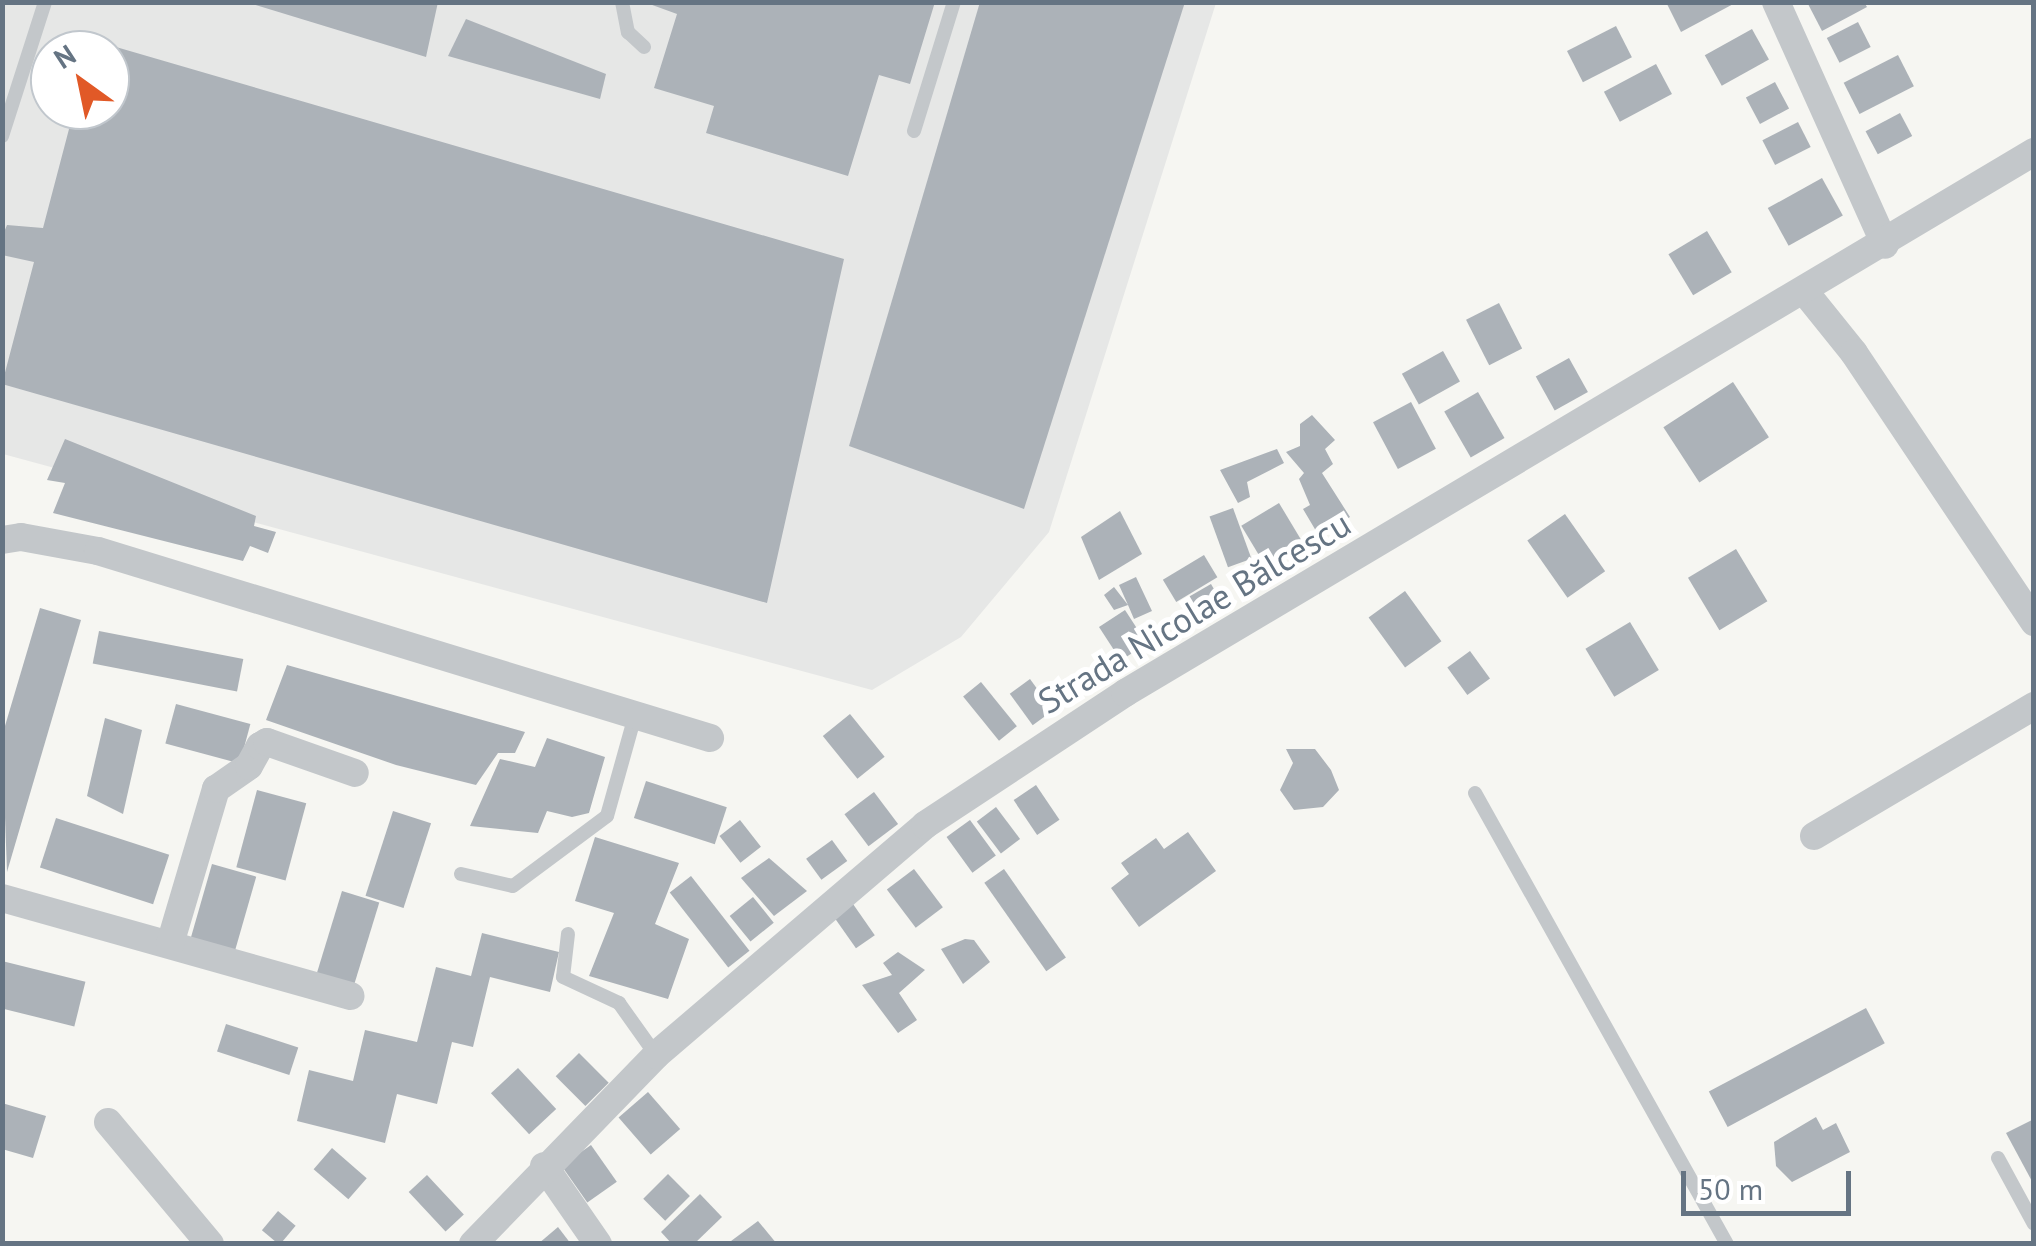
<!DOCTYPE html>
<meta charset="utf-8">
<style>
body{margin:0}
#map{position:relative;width:2036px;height:1246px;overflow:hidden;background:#f6f6f2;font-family:"PT Sans",sans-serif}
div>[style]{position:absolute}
.built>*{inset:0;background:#e6e7e6}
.building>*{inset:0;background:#acb2b8;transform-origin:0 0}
.lane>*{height:14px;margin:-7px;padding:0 7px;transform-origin:7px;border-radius:7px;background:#c3c7ca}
.street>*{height:28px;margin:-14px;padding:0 14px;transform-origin:14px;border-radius:14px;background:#c3c7ca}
span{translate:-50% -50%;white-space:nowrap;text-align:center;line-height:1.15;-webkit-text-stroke:10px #fff;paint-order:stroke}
.street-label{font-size:35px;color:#657483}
.frame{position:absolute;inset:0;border:5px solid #657483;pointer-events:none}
.north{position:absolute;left:30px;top:30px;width:100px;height:100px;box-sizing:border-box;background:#fff;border:2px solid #c1c7cd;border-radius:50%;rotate:327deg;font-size:28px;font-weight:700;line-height:40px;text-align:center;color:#657483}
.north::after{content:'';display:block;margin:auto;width:35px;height:45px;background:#e15927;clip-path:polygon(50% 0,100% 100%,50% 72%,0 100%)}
.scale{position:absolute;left:1681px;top:1171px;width:170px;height:45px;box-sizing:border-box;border:5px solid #657483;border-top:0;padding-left:12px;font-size:30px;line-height:35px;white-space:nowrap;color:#657483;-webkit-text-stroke:8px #fff;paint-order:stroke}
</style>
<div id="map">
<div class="built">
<i style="clip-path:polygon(evenodd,2px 3px,1216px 3px,1049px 532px,961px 637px,872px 690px,3px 454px,2px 3px,50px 50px,110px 50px,110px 110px,50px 110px,50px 50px)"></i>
</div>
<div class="building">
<i style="clip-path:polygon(246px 2px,438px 2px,426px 57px)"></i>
<i style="clip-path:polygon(644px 2px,935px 2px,910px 84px,879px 75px,848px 176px,706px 133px,714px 106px,654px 88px,677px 14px)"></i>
<i style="clip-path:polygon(980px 2px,1185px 2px,1024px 509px,849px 446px)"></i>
<i style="clip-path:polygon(1666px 2px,1737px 2px,1681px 32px)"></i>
<i style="clip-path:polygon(1807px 2px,1864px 2px,1867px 7px,1822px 31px)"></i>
<i style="clip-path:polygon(466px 19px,606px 74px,600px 99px,448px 56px)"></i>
<i style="left:1858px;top:22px;width:28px;height:35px;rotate:63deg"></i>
<i style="left:1616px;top:26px;width:35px;height:55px;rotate:63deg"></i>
<i style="left:1752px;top:29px;width:35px;height:54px;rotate:61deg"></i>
<i style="clip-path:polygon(92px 40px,844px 259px,767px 603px,2px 384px,34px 262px,2px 255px,2px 237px,7px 225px,43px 228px,74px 110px,110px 110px,110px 50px,89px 50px)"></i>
<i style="left:1898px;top:55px;width:35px;height:61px;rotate:63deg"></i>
<i style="left:1656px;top:64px;width:34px;height:59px;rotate:62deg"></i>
<i style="left:1775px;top:82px;width:30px;height:33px;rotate:62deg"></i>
<i style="left:1900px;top:113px;width:26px;height:39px;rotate:62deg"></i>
<i style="left:1798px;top:122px;width:28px;height:40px;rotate:63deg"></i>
<i style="left:1822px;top:178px;width:43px;height:62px;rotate:61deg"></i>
<i style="left:1707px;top:231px;width:48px;height:45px;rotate:59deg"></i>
<i style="left:1499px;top:303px;width:51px;height:37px;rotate:63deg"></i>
<i style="left:1443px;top:351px;width:35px;height:47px;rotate:61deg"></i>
<i style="left:1569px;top:358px;width:39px;height:38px;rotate:61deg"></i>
<i style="left:1733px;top:382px;width:66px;height:83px;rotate:57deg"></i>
<i style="left:1478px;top:392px;width:53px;height:39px;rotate:60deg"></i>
<i style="left:1411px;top:402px;width:53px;height:43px;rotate:62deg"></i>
<i style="clip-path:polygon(1312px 415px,1335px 440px,1325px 449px,1333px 464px,1322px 473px,1350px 517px,1319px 536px,1303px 509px,1310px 505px,1299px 479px,1304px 473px,1286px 452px,1300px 446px,1300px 424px)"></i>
<i style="clip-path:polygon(65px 439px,256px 516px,254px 526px,276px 532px,268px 553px,250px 546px,243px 561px,53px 513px,65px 483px,47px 480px)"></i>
<i style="clip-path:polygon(1277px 449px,1284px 463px,1247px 482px,1250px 497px,1238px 503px,1220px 470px)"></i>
<i style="left:1279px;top:503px;width:47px;height:44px;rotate:59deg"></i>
<i style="left:1233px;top:508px;width:54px;height:25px;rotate:70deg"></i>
<i style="clip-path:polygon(1120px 511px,1142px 554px,1099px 580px,1081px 537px)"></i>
<i style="left:1565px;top:514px;width:70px;height:46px;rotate:55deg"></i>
<i style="left:1736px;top:549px;width:61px;height:56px;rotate:59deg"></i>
<i style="left:1204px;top:555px;width:26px;height:48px;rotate:59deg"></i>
<i style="clip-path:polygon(1136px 577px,1152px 611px,1134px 619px,1128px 605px,1114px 610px,1104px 595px,1114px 587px,1128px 605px,1119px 585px)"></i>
<i style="left:1211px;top:584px;width:28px;height:37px;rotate:60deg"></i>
<i style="left:1405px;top:591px;width:62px;height:45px;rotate:54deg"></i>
<i style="clip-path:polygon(40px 608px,81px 620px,7px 872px,2px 736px)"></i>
<i style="left:1125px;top:610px;width:40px;height:31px;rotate:57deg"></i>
<i style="left:1630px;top:622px;width:56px;height:52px;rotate:59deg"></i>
<i style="left:99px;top:631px;width:147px;height:33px;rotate:11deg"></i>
<i style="left:1470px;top:651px;width:34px;height:28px;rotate:54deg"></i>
<i style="clip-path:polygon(287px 665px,525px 732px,515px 753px,498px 753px,476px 785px,396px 765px,266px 720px)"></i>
<i style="left:1030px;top:679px;width:39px;height:25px;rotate:54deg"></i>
<i style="left:981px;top:682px;width:57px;height:23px;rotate:51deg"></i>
<i style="left:176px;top:704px;width:77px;height:41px;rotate:15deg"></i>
<i style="left:850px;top:714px;width:55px;height:35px;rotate:51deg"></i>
<i style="clip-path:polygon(105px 718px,142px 730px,123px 814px,87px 796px)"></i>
<i style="clip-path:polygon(547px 738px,605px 757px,589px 813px,572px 817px,547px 811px,538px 833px,470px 826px,500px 759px,535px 767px)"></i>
<i style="clip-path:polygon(1286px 749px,1315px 749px,1331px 770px,1339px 790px,1323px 807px,1294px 810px,1280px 790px,1293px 763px)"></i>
<i style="left:646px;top:781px;width:85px;height:39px;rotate:18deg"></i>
<i style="left:1036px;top:785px;width:42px;height:27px;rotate:56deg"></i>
<i style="left:257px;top:790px;width:51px;height:80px;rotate:15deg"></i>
<i style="left:874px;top:792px;width:40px;height:37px;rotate:53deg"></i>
<i style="left:996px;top:807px;width:40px;height:24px;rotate:53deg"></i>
<i style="left:393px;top:811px;width:40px;height:89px;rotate:18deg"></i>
<i style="left:56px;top:818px;width:119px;height:52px;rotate:18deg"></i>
<i style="left:740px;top:820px;width:34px;height:26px;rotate:52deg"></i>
<i style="left:970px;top:820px;width:44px;height:29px;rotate:54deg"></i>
<i style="clip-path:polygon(1188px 832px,1216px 871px,1139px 927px,1111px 888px,1129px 874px,1121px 863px,1156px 838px,1164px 849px)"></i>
<i style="clip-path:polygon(595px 837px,679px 863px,655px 924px,689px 939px,668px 999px,589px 976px,614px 913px,575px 901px)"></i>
<i style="left:832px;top:840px;width:26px;height:32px;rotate:54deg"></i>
<i style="clip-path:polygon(769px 858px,807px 891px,774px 916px,741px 878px)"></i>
<i style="left:212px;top:864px;width:46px;height:83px;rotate:16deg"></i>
<i style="left:914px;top:869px;width:48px;height:34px;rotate:53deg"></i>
<i style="left:1004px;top:869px;width:108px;height:24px;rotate:55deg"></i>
<i style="left:691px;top:876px;width:95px;height:27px;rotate:52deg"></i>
<i style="left:342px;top:891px;width:39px;height:89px;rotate:17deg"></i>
<i style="left:753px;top:897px;width:33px;height:30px;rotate:51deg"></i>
<i style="left:853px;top:904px;width:38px;height:23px;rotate:55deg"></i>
<i style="clip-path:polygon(482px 933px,559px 952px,550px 992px,490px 977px,473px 1047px,452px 1042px,437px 1104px,397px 1094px,385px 1143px,297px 1121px,309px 1070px,353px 1081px,365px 1030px,417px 1042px,436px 967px,471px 976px)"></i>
<i style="clip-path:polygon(965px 939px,974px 940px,990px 962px,963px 984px,941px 949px)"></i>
<i style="clip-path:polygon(898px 952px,925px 970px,899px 993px,917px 1020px,898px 1033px,862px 985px,892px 975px,883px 963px)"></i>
<i style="left:2px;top:961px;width:86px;height:46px;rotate:14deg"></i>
<i style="left:1866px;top:1008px;width:40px;height:178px;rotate:62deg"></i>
<i style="left:226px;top:1024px;width:76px;height:29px;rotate:18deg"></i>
<i style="left:579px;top:1053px;width:42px;height:33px;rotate:45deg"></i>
<i style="left:518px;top:1068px;width:56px;height:37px;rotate:47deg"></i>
<i style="left:648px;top:1092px;width:49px;height:39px;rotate:49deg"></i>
<i style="clip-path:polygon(2px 1103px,46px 1116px,33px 1158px,2px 1149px)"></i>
<i style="clip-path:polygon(1816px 1117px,1823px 1130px,1836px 1123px,1850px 1152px,1792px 1182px,1776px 1166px,1774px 1142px)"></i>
<i style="clip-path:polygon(2034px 1119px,2034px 1185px,2006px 1133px)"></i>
<i style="left:591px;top:1145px;width:45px;height:36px;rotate:55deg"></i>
<i style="left:332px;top:1148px;width:46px;height:28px;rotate:41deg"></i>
<i style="left:668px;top:1174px;width:31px;height:35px;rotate:45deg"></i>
<i style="left:427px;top:1175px;width:54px;height:25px;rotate:47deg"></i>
<i style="clip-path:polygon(700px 1194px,722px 1217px,694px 1244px,672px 1244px,661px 1232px)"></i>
<i style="left:278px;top:1211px;width:23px;height:25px;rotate:40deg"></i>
<i style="clip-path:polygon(758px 1221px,777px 1244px,727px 1244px)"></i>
<i style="clip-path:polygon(558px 1227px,571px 1244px,538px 1244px)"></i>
</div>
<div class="lane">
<i style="left:622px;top:2px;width:31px;rotate:79deg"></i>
<i style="left:628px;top:32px;width:22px;rotate:43deg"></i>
<i style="left:914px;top:131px;width:135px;rotate:-72.8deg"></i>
<i style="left:2px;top:136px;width:141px;rotate:-72.2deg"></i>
<i style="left:1475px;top:793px;width:517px;rotate:60.81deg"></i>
<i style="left:461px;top:874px;width:53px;rotate:13deg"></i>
<i style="left:513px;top:886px;width:117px;rotate:-36.7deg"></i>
<i style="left:607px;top:816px;width:104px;rotate:-74.4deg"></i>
<i style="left:568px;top:934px;width:43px;rotate:96.6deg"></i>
<i style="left:563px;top:977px;width:62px;rotate:24.9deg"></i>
<i style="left:619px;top:1003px;width:64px;rotate:54.6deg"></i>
<i style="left:1998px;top:1158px;width:75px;rotate:61.4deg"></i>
</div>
<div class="street">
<i style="left:1776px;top:2px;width:266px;rotate:65.8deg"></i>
<i style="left:1805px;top:292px;width:78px;rotate:51.2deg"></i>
<i style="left:1854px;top:353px;width:324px;rotate:56.2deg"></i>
<i style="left:2px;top:540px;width:19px;rotate:-9deg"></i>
<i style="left:21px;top:537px;width:78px;rotate:10.3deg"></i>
<i style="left:98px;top:551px;width:640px;rotate:16.99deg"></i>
<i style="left:1814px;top:836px;width:256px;rotate:-30.6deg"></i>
<i style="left:2px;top:898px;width:362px;rotate:15.7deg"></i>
<i style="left:170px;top:944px;width:162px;rotate:-73.5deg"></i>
<i style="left:216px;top:789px;width:40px;rotate:-34.9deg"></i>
<i style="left:249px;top:766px;width:23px;rotate:-61deg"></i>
<i style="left:260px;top:746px;width:8px;rotate:-30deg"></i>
<i style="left:267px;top:742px;width:93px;rotate:19.4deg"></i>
<i style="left:108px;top:1122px;width:159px;rotate:50.1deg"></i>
<i style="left:544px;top:1166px;width:95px;rotate:55.3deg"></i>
<i style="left:473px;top:1244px;width:263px;rotate:-45.9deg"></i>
<i style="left:656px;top:1055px;width:354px;rotate:-40.5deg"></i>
<i style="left:925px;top:825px;width:240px;rotate:-33.4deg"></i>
<i style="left:1125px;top:693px;width:1058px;rotate:-30.76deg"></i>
</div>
<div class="street-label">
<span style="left:1194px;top:612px;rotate:-31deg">Strada Nicolae Bălcescu</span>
</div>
<div class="frame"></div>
<div class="north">N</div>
<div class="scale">50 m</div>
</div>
